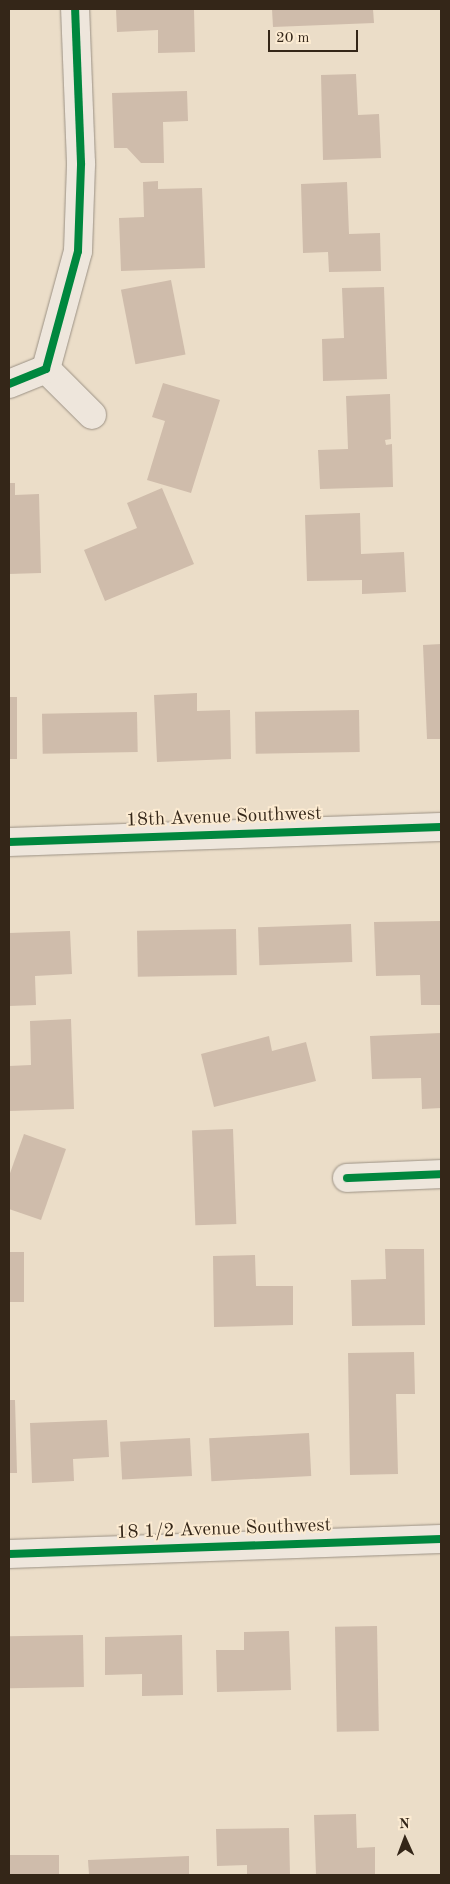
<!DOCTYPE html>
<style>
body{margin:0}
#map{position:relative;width:450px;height:1884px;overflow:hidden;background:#ebddc8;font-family:"Old Standard TT",serif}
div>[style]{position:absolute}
.building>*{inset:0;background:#cfbcab;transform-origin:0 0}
.roads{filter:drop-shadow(0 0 1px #9b9184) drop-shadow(0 0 1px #9b9184)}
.minor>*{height:28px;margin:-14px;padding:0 14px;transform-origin:14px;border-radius:14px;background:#eee6dc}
.cycleway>*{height:8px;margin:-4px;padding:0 4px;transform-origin:4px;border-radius:4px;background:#00873e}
span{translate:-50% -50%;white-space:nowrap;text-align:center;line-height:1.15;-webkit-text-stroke:4px #fcebd2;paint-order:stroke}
.street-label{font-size:19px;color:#342618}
.frame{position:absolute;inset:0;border:10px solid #342618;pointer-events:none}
.north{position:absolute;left:380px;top:1814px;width:50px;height:50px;-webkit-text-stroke:4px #fcebd2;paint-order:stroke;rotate:358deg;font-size:14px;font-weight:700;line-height:20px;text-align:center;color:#342618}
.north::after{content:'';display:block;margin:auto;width:18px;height:22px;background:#342618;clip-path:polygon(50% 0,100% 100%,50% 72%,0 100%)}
.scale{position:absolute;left:268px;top:30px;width:90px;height:22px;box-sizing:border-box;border:2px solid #342618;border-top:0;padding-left:6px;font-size:15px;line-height:18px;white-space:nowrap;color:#342618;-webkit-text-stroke:4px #fcebd2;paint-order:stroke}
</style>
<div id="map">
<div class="building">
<i style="clip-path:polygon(116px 9px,194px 9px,195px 52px,158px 53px,158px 30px,117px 32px)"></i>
<i style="clip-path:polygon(272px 9px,373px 9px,374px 23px,273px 27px)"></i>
<i style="clip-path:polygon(356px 74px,358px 115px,379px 114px,381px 158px,323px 160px,321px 75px)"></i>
<i style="clip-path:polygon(187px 91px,188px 121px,163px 122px,164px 163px,141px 163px,127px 148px,114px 148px,112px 93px)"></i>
<i style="clip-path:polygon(158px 181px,158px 189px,202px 188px,205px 268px,121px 271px,119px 218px,144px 217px,143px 182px)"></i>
<i style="clip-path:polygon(347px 182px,349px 234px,380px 233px,381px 271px,329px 272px,328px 252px,303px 253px,301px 184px)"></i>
<i style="left:171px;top:280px;width:76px;height:51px;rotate:79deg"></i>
<i style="clip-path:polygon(384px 287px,387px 379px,323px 381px,322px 339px,344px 338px,342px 288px)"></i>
<i style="clip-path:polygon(163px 383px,220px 400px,191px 493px,147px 480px,165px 421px,152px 417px)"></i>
<i style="clip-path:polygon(390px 394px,391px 439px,385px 440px,386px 445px,392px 444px,393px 487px,320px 489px,318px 450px,348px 449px,346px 396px)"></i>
<i style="clip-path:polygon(9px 483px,15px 483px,15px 495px,39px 494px,41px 573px,9px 574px)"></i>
<i style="clip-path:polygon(162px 488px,194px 564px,105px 601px,84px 550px,137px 528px,127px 503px)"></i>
<i style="clip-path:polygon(360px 513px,361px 554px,404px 552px,406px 592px,362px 594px,362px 580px,307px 581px,305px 515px)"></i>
<i style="clip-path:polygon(441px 644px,441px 739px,427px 739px,423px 645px)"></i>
<i style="clip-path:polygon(197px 693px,197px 711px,230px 710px,231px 759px,157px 762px,154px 695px)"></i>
<i style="left:9px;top:697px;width:8px;height:62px"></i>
<i style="left:359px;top:710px;width:42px;height:104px;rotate:89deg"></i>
<i style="left:137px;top:712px;width:40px;height:95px;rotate:89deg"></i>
<i style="clip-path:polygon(441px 921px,441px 1005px,421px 1005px,420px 975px,376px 976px,374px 922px)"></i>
<i style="left:351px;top:924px;width:38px;height:93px;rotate:88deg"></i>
<i style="left:236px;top:929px;width:46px;height:99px;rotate:89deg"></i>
<i style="clip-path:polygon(70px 931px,72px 974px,35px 976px,36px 1005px,9px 1006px,9px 933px)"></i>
<i style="clip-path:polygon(71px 1019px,74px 1109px,9px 1111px,9px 1066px,31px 1065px,30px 1021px)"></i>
<i style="clip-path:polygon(441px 1033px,441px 1108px,422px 1109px,421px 1078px,372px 1079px,370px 1036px)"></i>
<i style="clip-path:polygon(269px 1036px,272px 1051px,306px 1042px,316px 1081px,214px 1107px,201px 1054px)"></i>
<i style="left:233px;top:1129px;width:95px;height:41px;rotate:88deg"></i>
<i style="clip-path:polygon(24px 1134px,66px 1149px,41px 1220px,9px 1209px,9px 1176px)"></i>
<i style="clip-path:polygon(385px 1249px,424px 1249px,425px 1325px,352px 1326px,351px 1280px,386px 1279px)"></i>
<i style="left:9px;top:1252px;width:15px;height:50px"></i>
<i style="clip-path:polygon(255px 1255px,256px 1286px,293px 1286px,293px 1325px,214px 1327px,213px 1256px)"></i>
<i style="clip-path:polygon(414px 1352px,415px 1394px,396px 1394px,398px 1474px,350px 1475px,348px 1353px)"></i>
<i style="clip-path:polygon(9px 1400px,15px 1400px,17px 1473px,9px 1473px)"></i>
<i style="clip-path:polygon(107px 1420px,109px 1457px,73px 1459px,74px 1481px,32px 1483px,30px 1423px)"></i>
<i style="left:309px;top:1433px;width:43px;height:100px;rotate:87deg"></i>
<i style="left:190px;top:1438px;width:38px;height:70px;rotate:87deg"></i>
<i style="left:377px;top:1626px;width:105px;height:42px;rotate:89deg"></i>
<i style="clip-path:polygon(289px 1631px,291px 1690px,217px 1692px,216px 1650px,244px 1650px,244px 1632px)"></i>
<i style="left:83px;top:1635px;width:52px;height:74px;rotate:89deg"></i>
<i style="clip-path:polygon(182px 1635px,183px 1695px,142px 1696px,142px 1674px,105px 1675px,105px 1637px)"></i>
<i style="clip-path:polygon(356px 1814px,357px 1848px,375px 1847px,375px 1875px,316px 1875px,314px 1815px)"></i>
<i style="clip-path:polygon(289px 1828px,290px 1875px,247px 1875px,247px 1865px,217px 1866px,216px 1829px)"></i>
<i style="left:59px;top:1855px;width:20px;height:50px;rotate:90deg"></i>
<i style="clip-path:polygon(189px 1856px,189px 1875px,89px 1875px,88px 1860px)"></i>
</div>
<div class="roads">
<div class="minor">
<i style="left:46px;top:369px;width:65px;rotate:45deg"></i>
<i style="left:9px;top:384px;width:40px;rotate:-22deg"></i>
<i style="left:46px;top:369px;width:122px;rotate:-74.8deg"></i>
<i style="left:78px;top:251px;width:88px;rotate:-88deg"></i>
<i style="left:81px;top:163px;width:154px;rotate:-92.2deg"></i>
<i style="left:9px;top:842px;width:432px;rotate:-2deg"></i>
<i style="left:347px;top:1178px;width:94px;rotate:-2.4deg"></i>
<i style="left:9px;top:1554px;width:432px;rotate:-2deg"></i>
</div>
</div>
<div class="cycleway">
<i style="left:9px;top:384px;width:40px;rotate:-22deg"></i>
<i style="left:46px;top:369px;width:122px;rotate:-74.8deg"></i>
<i style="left:78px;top:251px;width:88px;rotate:-88deg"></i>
<i style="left:81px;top:163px;width:154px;rotate:-92.2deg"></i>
<i style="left:9px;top:842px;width:432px;rotate:-2deg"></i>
<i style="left:347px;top:1178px;width:94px;rotate:-2.4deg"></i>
<i style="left:9px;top:1554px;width:432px;rotate:-2deg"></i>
</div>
<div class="street-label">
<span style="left:224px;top:818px;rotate:-2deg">18th Avenue Southwest</span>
<span style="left:224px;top:1530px;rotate:-2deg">18 1/2 Avenue Southwest</span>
</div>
<div class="frame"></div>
<div class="north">N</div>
<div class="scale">20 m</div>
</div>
